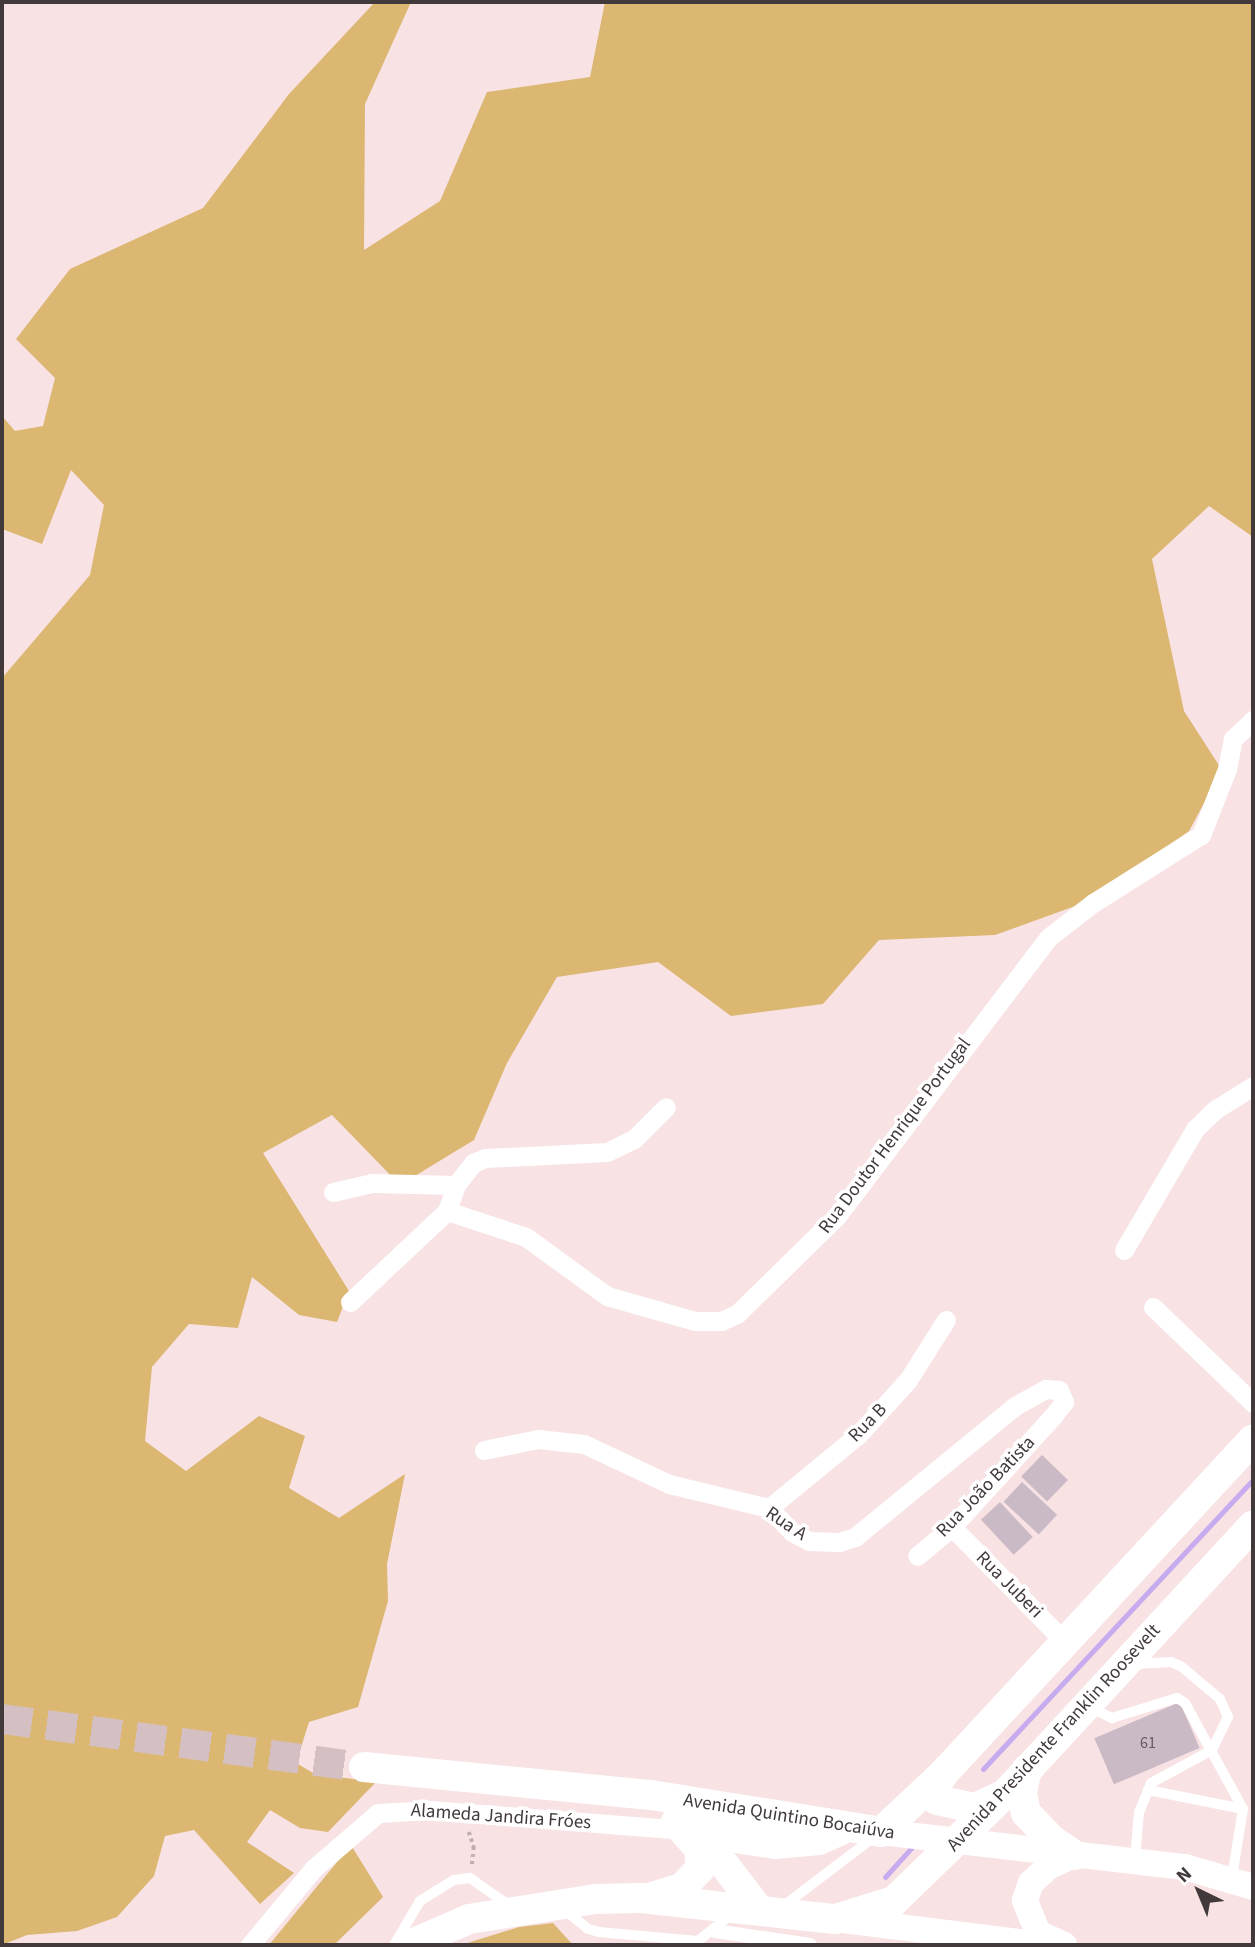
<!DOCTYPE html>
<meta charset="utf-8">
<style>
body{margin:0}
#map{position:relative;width:1255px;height:1947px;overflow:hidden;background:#f8e2e4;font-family:"Source Sans 3",sans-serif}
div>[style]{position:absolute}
.green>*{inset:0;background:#dcb771}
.stream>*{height:5px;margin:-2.5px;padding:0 2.5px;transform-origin:2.5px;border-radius:2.5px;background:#c6abef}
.building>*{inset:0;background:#cabac5;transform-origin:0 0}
.primary-tunnel>*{height:30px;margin-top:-15px;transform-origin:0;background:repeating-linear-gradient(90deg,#d4c0c2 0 30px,transparent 0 45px)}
.path>*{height:3.5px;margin-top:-1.75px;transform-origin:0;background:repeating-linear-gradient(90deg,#c0afb0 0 3.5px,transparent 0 7px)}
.service>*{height:10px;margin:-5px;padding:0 5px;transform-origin:5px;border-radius:5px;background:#fff}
.pedestrian>*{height:14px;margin:-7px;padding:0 7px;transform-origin:7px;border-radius:7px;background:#fff}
.minor>*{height:19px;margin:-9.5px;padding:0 9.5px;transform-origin:9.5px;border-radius:9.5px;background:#fff}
.secondary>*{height:26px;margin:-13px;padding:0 13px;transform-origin:13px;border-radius:13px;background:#fff}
.primary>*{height:30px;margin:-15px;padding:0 15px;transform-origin:15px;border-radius:15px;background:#fff}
span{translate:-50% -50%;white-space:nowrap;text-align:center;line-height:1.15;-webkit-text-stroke:7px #fff;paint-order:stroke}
.number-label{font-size:16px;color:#645a5d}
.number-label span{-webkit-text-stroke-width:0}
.street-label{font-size:19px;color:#423a3a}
.frame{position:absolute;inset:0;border:4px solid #423a3a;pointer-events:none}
.north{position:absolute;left:1164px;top:1856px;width:70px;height:70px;-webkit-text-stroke:5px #fff;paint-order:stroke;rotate:317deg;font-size:19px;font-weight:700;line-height:28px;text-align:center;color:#423a3a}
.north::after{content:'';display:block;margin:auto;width:24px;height:32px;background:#423a3a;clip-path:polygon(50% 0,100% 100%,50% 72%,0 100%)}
</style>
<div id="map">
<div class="green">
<i style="clip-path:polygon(375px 2px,411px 2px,365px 104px,364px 250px,440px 201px,487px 92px,590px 77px,605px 2px,1253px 2px,1253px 537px,1209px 506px,1152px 559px,1184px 711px,1222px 770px,1189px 831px,1089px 901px,995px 935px,879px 940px,823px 1004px,731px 1016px,658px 962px,557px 977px,507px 1063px,474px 1140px,400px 1185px,332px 1115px,263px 1153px,349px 1291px,337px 1322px,299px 1315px,252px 1277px,238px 1328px,189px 1324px,152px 1367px,145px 1441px,186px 1471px,259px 1416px,305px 1436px,289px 1488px,339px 1518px,405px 1474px,387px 1564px,388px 1601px,358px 1707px,309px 1722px,296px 1763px,315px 1774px,376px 1782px,328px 1832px,300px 1828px,270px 1810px,247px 1842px,294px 1873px,260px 1904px,194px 1830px,165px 1836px,154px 1876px,117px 1917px,77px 1931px,27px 1935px,2px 1945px,2px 678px,90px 575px,104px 505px,71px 470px,42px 544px,2px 529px,2px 416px,15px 431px,43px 426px,55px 378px,16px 339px,70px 269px,203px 208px,289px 94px)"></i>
<i style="clip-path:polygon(351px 1845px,383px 1897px,334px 1945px,269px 1945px)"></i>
<i style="clip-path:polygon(553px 1923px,573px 1945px,461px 1945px,519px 1927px)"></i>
</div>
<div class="stream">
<i style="left:983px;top:1769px;width:396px;rotate:-47deg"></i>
<i style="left:885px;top:1877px;width:42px;rotate:-47.9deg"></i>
</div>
<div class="building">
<i style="left:1042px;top:1455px;width:36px;height:30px;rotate:44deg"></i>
<i style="left:1022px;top:1482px;width:48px;height:27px;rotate:43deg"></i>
<i style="left:1000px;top:1502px;width:48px;height:26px;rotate:47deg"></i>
<i style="left:1180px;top:1702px;width:50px;height:93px;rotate:67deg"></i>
</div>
<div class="primary-tunnel">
<i style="left:2px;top:1719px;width:365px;rotate:7.6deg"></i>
</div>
<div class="path">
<i style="left:2px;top:81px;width:46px;rotate:90deg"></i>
<i style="left:469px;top:1832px;width:16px;rotate:72deg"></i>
<i style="left:474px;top:1847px;width:18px;rotate:96deg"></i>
</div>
<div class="service">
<i style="left:1135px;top:1664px;width:36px;rotate:-3deg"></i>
<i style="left:1171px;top:1662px;width:12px;rotate:24deg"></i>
<i style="left:1182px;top:1667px;width:50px;rotate:40.1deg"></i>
<i style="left:1220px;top:1699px;width:20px;rotate:66deg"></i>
<i style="left:1228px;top:1717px;width:37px;rotate:116deg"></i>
<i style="left:1212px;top:1750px;width:69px;rotate:151.6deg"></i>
<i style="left:1151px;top:1783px;width:31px;rotate:112deg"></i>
<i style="left:1139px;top:1812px;width:47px;rotate:94.9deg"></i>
<i style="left:1090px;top:1707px;width:25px;rotate:27deg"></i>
<i style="left:1112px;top:1718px;width:68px;rotate:-17.1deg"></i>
<i style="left:1177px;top:1698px;width:9px;rotate:32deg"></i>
<i style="left:1185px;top:1703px;width:121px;rotate:61.3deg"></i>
<i style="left:1243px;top:1809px;width:69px;rotate:99.2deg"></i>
<i style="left:1148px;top:1790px;width:97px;rotate:11.3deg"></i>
<i style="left:782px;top:1907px;width:114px;rotate:-37.2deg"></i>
<i style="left:566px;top:1911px;width:28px;rotate:39deg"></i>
<i style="left:588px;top:1929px;width:11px;rotate:15deg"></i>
<i style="left:599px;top:1932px;width:99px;rotate:5.2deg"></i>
<i style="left:698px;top:1941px;width:45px;rotate:-38.7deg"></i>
<i style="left:394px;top:1945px;width:51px;rotate:-59.4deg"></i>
<i style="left:420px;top:1901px;width:40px;rotate:-32deg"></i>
<i style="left:454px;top:1880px;width:16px;rotate:-7deg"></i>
<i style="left:470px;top:1878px;width:49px;rotate:35deg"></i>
</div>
<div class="pedestrian">
<i style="left:715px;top:1931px;width:96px;rotate:8.4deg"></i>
</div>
<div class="minor">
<i style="left:456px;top:1185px;width:28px;rotate:-52deg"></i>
<i style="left:473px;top:1163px;width:13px;rotate:-23deg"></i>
<i style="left:485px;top:1158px;width:122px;rotate:-2.8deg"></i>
<i style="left:607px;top:1152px;width:30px;rotate:-26deg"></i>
<i style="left:634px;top:1139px;width:45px;rotate:-45deg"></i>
<i style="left:333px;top:1192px;width:39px;rotate:-13deg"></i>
<i style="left:371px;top:1183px;width:85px;rotate:1.3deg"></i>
<i style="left:456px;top:1185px;width:28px;rotate:109deg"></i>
<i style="left:447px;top:1211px;width:133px;rotate:136.8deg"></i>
<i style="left:447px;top:1211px;width:83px;rotate:18.2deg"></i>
<i style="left:526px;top:1237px;width:100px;rotate:36.1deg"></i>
<i style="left:607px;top:1296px;width:91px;rotate:15.9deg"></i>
<i style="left:695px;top:1321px;width:26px"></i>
<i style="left:721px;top:1321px;width:17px;rotate:-24deg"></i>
<i style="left:737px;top:1314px;width:140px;rotate:-44.4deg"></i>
<i style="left:837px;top:1216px;width:350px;rotate:-52.8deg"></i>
<i style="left:1049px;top:937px;width:56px;rotate:-37.7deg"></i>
<i style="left:1093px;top:903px;width:128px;rotate:-32.2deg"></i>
<i style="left:1201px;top:835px;width:71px;rotate:-68.5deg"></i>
<i style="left:1227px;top:769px;width:31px;rotate:-79deg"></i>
<i style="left:1233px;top:739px;width:28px;rotate:-44deg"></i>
<i style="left:1124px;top:1250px;width:140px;rotate:-59.6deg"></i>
<i style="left:1195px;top:1129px;width:29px;rotate:-44deg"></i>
<i style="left:1216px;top:1109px;width:44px;rotate:-31.9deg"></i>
<i style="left:1153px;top:1307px;width:139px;rotate:43.8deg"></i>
<i style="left:484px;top:1450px;width:55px;rotate:-11.5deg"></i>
<i style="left:538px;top:1439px;width:46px;rotate:6.2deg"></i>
<i style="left:584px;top:1444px;width:94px;rotate:25.2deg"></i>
<i style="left:669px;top:1484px;width:103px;rotate:13.5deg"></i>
<i style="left:769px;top:1508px;width:33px;rotate:46deg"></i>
<i style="left:792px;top:1532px;width:19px;rotate:28deg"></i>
<i style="left:809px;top:1541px;width:30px;rotate:2deg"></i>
<i style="left:839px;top:1542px;width:17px;rotate:-17deg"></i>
<i style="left:855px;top:1537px;width:207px;rotate:-39.3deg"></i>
<i style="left:1015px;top:1406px;width:35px;rotate:-29deg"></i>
<i style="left:1046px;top:1389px;width:13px;rotate:4deg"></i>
<i style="left:1059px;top:1390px;width:13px;rotate:67deg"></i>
<i style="left:1064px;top:1402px;width:18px;rotate:128deg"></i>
<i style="left:1053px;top:1416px;width:150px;rotate:132.3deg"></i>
<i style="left:952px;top:1527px;width:45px;rotate:140.4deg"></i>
<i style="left:769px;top:1508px;width:115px;rotate:-39.4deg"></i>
<i style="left:858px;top:1435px;width:74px;rotate:-47.7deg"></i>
<i style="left:908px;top:1380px;width:71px;rotate:-57.7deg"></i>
<i style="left:952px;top:1527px;width:161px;rotate:45.5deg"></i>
<i style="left:250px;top:1945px;width:100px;rotate:-50.3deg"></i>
<i style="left:314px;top:1868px;width:84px;rotate:-40.7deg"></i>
<i style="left:378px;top:1813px;width:53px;rotate:-3.2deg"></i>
<i style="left:431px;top:1810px;width:254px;rotate:4.5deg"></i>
</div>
<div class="secondary">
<i style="left:881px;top:1832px;width:306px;rotate:6.6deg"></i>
<i style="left:1185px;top:1867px;width:71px;rotate:16.4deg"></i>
<i style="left:835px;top:1919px;width:212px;rotate:7.1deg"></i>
<i style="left:1064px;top:1945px;width:29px;rotate:-155deg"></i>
<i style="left:1038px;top:1933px;width:35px;rotate:-112deg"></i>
<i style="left:1025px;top:1900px;width:18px;rotate:-71deg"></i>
<i style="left:1031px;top:1883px;width:23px;rotate:-43deg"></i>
<i style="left:1048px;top:1867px;width:29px;rotate:-25deg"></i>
</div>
<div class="primary">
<i style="left:364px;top:1767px;width:288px;rotate:5.6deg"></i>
<i style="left:651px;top:1795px;width:233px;rotate:9.1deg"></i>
<i style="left:881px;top:1832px;width:85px;rotate:-43.1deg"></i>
<i style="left:943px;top:1774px;width:456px;rotate:-47.2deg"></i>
<i style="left:1027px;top:1769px;width:25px;rotate:102deg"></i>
<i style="left:1022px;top:1793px;width:20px;rotate:79deg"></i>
<i style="left:1026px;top:1813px;width:37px;rotate:46deg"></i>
<i style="left:1052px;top:1840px;width:27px;rotate:34deg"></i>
<i style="left:943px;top:1774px;width:15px;rotate:122deg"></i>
<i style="left:935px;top:1787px;width:13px;rotate:81deg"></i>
<i style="left:937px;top:1800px;width:40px;rotate:12deg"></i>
<i style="left:976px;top:1808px;width:28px;rotate:-26deg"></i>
<i style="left:684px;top:1830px;width:92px;rotate:8.7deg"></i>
<i style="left:775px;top:1844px;width:44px;rotate:-5.2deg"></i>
<i style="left:819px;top:1840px;width:24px;rotate:-24deg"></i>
<i style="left:699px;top:1832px;width:98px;rotate:52.4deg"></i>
<i style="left:655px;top:1896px;width:28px;rotate:-17deg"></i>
<i style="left:682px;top:1888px;width:26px;rotate:-47deg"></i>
<i style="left:700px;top:1869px;width:19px;rotate:-90deg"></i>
<i style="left:700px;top:1850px;width:37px;rotate:-131deg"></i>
<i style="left:409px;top:1945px;width:65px;rotate:-23.4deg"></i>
<i style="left:469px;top:1919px;width:128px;rotate:-9deg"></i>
<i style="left:595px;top:1899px;width:46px;rotate:-1.2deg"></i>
<i style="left:641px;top:1898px;width:195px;rotate:6.2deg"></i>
<i style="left:835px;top:1919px;width:62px;rotate:-17deg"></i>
<i style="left:894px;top:1901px;width:156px;rotate:-44deg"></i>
<i style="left:1006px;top:1793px;width:364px;rotate:-47.3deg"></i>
</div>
<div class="number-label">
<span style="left:1148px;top:1743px">61</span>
</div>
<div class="street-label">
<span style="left:895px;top:1136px;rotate:-53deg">Rua Doutor Henrique Portugal</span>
<span style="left:868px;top:1423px;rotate:-46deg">Rua B</span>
<span style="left:986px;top:1487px;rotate:-46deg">Rua João Batista</span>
<span style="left:786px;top:1524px;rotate:34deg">Rua A</span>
<span style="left:1009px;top:1585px;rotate:45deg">Rua Juberi</span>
<span style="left:1054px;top:1738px;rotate:-47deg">Avenida Presidente Franklin Roosevelt</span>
<span style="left:501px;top:1817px;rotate:4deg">Alameda Jandira Fróes</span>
<span style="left:789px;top:1817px;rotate:9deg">Avenida Quintino Bocaiúva</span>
</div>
<div class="frame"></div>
<div class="north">N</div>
</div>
